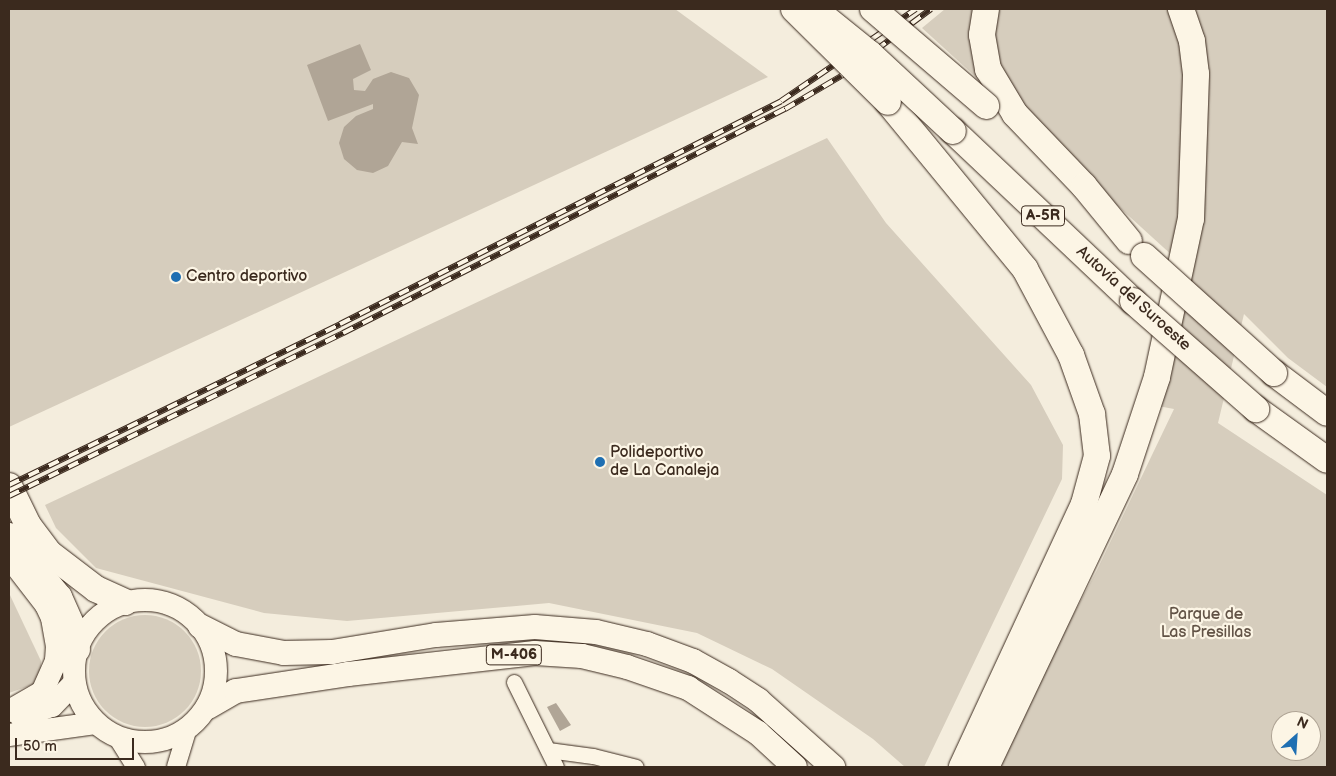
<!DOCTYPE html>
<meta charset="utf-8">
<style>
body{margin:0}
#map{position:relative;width:1336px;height:776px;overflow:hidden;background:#f4eddd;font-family:"Balsamiq Sans",sans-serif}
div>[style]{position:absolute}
.green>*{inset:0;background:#d6cdbd}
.round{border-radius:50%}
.water>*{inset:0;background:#b0a596}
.roads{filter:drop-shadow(0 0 1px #3b2a1e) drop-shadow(0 0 1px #3b2a1e)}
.minor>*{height:15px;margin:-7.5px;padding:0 7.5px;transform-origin:7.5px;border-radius:7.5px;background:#fcf5e5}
.tertiary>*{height:18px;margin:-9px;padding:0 9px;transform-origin:9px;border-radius:9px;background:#fcf5e5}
.primary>*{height:22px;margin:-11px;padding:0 11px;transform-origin:11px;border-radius:11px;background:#fcf5e5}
.primary>.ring{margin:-11px;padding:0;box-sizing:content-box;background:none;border:22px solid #fcf5e5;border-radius:50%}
.trunk>*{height:24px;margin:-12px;padding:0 12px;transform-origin:12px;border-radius:12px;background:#fcf5e5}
.motorway>*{height:26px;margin:-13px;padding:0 13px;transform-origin:13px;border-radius:13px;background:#fcf5e5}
.rail>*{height:5.5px;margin-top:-2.75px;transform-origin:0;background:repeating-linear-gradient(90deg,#fcf5e5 0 11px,#3b2a1e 0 22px);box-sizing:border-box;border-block:1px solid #3b2a1e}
.bridges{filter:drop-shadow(0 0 1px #3b2a1e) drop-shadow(0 0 1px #3b2a1e)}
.motorway-bridge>*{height:26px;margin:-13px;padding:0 13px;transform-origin:13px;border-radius:13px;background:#fcf5e5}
.dots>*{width:14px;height:14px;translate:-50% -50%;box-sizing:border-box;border:2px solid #fcf5e5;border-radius:50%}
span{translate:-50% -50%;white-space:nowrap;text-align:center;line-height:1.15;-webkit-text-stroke:4.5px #fcf5e5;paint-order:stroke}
.shield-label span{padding:1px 4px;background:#fcf5e5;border:1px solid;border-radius:4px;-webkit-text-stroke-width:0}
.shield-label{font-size:15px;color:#3b2a1e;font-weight:700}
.poi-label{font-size:16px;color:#3b2a1e}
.left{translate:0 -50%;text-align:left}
.street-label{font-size:16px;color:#3b2a1e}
.park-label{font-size:16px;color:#625346}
.frame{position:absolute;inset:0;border:10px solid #3b2a1e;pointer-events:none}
.north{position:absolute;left:1271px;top:711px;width:50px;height:50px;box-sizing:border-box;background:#fcf5e5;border:1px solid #afa495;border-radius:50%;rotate:26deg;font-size:14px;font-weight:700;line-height:20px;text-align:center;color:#3b2a1e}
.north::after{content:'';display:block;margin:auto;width:18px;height:22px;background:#1f6fb2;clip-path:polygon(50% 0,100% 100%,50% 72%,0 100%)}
.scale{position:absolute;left:15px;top:738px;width:119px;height:22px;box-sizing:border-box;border:2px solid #3b2a1e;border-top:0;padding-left:6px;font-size:15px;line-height:18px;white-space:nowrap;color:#3b2a1e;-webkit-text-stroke:4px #fcf5e5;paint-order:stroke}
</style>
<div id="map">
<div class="green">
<i style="clip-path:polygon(9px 9px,675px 9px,768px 77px,9px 427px)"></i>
<i style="clip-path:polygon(evenodd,945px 9px,1327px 9px,1327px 387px,1288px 358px,1244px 314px,1218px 423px,1327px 495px,1327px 767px,1000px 767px,1036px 685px,1097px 570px,1174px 409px,1158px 406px,1185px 267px,922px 28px,945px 9px,1281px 721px,1311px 721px,1311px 751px,1281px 751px,1281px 721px)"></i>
<i style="clip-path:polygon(827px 138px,886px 223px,1031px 385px,1063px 445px,1062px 479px,924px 767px,905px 767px,873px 739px,772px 669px,697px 633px,549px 603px,347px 621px,264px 613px,96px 568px,56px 528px,45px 505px)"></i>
<i style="clip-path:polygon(9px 593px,41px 661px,41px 674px,35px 684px,9px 693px)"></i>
<i class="round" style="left:89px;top:615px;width:112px;height:112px"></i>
</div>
<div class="water">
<i style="clip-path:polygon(360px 44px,371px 70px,353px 79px,354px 90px,365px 91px,373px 79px,391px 72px,409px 78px,419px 95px,412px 128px,418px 144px,402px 142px,388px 166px,373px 173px,357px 170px,344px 159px,339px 143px,344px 127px,356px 116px,373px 109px,373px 104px,328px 121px,307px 65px)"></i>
<i style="clip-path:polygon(556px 703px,571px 725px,560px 731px,547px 707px)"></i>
</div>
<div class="roads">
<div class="minor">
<i style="left:514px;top:682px;width:95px;rotate:63.7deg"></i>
<i style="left:548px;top:750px;width:45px;rotate:7.6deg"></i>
<i style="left:593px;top:756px;width:44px;rotate:14.3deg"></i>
</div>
<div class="tertiary">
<i style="left:117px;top:737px;width:36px;rotate:58deg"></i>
<i style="left:176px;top:767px;width:39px;rotate:-73deg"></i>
</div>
<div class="primary">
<i style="left:9px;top:557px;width:61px;rotate:52.4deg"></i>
<i style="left:46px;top:605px;width:14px;rotate:65deg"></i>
<i style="left:52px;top:618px;width:28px;rotate:80deg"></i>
<i style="left:57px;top:646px;width:15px;rotate:94deg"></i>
<i style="left:56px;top:661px;width:34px;rotate:114deg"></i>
<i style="left:42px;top:692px;width:38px;rotate:150deg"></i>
<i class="ring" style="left:74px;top:600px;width:120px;height:120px"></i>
<i style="left:21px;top:717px;width:33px;rotate:-20deg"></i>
<i style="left:52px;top:706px;width:30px;rotate:-46deg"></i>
<i style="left:9px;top:735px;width:87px;rotate:-7.9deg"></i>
</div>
<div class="trunk">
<i style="left:200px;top:626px;width:40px;rotate:26.6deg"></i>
<i style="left:236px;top:644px;width:49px;rotate:10.6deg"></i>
<i style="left:284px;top:653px;width:48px;rotate:-1.2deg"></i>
<i style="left:332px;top:652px;width:105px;rotate:-9.3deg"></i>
<i style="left:436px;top:635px;width:99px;rotate:-4.6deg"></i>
<i style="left:535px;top:627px;width:61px;rotate:4.7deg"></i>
<i style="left:596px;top:632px;width:52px;rotate:13.2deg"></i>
<i style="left:647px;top:644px;width:49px;rotate:20.3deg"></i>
<i style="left:693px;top:661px;width:41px;rotate:29.1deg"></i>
<i style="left:729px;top:681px;width:35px;rotate:33deg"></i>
<i style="left:758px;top:700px;width:101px;rotate:41.8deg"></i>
<i style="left:208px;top:707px;width:32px;rotate:-30deg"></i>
<i style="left:236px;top:691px;width:113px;rotate:-8.6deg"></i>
<i style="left:348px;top:674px;width:188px;rotate:-6.4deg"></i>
<i style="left:535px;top:653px;width:47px;rotate:3.7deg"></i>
<i style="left:582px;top:656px;width:46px;rotate:13.7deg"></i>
<i style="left:627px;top:667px;width:65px;rotate:19deg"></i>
<i style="left:688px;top:688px;width:83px;rotate:32.7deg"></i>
<i style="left:758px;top:733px;width:50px;rotate:42.6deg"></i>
</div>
<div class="motorway">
<i style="left:986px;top:9px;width:26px;rotate:99deg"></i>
<i style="left:982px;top:35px;width:35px;rotate:80deg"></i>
<i style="left:988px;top:69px;width:52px;rotate:59deg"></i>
<i style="left:1015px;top:114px;width:100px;rotate:46.2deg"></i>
<i style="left:1084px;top:186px;width:71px;rotate:50.7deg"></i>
<i style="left:888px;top:102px;width:216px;rotate:50.6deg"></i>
<i style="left:1025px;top:269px;width:98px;rotate:61.9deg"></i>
<i style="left:1071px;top:355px;width:63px;rotate:70.4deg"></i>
<i style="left:1092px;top:414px;width:42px;rotate:83.2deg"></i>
<i style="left:1097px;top:456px;width:50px;rotate:105.2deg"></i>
<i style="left:1084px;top:504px;width:290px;rotate:114.9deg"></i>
<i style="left:953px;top:131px;width:248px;rotate:43.4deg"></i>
<i style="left:1274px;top:373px;width:66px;rotate:37deg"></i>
<i style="left:1256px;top:409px;width:87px;rotate:35.7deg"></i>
<i style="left:9px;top:486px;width:43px;rotate:64deg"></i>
<i style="left:28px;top:525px;width:35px;rotate:53deg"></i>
<i style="left:49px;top:553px;width:59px;rotate:37.5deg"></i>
<i style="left:96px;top:589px;width:32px;rotate:24deg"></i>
<i style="left:9px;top:536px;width:79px;rotate:50.7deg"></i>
<i style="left:59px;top:597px;width:32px;rotate:66deg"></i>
<i style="left:72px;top:626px;width:24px;rotate:78deg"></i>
<i style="left:986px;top:767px;width:324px;rotate:-64.6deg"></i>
<i style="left:1125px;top:474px;width:102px;rotate:-71.7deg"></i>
<i style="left:1157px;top:377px;width:162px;rotate:-77.9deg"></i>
<i style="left:1191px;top:219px;width:145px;rotate:-88deg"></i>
<i style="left:1196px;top:74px;width:33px;rotate:-97deg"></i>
<i style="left:1192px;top:41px;width:34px;rotate:-109deg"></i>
</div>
</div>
<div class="rail">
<i style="left:9px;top:485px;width:368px;rotate:-25.9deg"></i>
<i style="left:340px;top:324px;width:494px;rotate:-26.8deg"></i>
<i style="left:781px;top:101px;width:163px;rotate:-34.3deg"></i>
<i style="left:9px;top:496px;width:372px;rotate:-26deg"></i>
<i style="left:343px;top:333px;width:496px;rotate:-26.9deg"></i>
<i style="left:785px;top:109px;width:65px;rotate:-30.5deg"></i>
<i style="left:841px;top:76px;width:112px;rotate:-36.7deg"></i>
</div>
<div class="bridges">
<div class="motorway-bridge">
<i style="left:794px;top:9px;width:132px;rotate:44.7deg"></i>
<i style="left:814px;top:9px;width:72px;rotate:38.8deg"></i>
<i style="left:870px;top:54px;width:113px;rotate:42.9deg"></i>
<i style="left:873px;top:9px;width:149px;rotate:40.6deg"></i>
<i style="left:1144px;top:256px;width:175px;rotate:42deg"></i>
<i style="left:1133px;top:301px;width:164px;rotate:41.3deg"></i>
</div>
</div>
<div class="dots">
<i style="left:176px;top:277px;background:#1f6fb2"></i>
<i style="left:600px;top:462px;background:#1f6fb2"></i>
</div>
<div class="shield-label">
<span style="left:1043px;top:216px">A-5R</span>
<span style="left:514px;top:655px">M-406</span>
</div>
<div class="poi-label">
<span class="left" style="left:186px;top:277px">Centro deportivo</span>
<span class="left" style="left:610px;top:462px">Polideportivo<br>de La Canaleja</span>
</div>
<div class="street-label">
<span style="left:1133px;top:299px;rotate:42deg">Autovía del Suroeste</span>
</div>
<div class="park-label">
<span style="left:1206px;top:624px">Parque de<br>Las Presillas</span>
</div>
<div class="frame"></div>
<div class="north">N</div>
<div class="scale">50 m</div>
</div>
